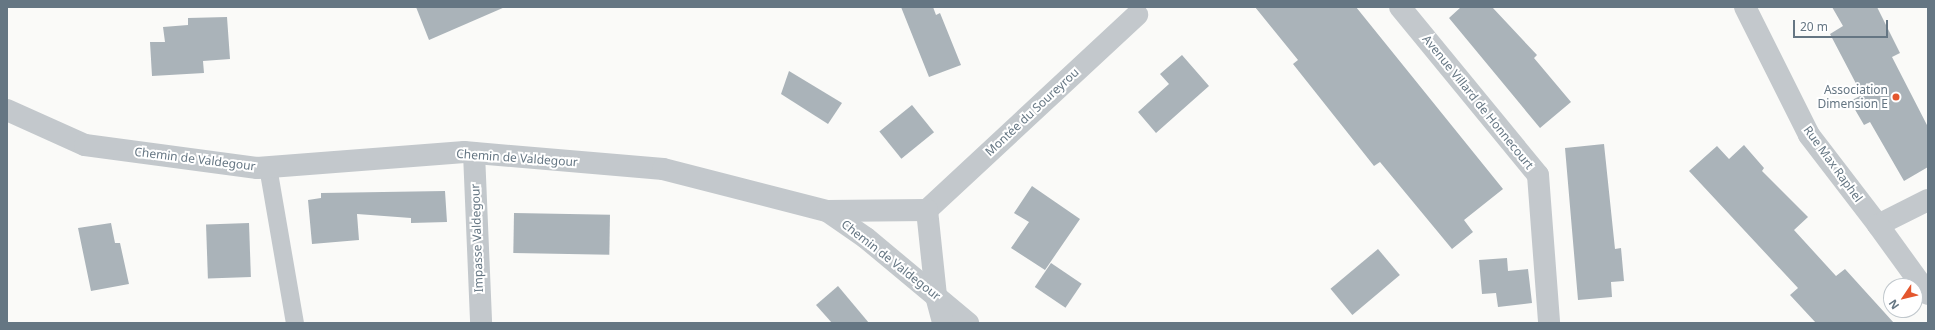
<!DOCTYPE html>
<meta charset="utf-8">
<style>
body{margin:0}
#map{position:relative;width:1935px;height:330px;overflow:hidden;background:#fafaf8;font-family:"Noto Sans",sans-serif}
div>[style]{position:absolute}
.building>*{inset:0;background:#aab3b9;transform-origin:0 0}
.service>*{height:18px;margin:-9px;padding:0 9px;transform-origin:9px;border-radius:9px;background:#c3c8cc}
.minor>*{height:22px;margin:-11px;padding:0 11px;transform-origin:11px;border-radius:11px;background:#c3c8cc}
.dots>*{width:11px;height:11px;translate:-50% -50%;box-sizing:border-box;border:2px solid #fff;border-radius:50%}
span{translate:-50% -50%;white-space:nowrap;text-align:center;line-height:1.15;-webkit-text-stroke:4px #fff;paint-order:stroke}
.poi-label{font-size:12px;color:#657683}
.right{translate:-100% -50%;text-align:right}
.street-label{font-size:12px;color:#657683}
.frame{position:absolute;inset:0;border:8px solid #657683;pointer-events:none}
.north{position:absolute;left:1883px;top:278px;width:40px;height:40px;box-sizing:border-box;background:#fff;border:1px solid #c1c8cd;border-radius:50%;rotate:235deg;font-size:11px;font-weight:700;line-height:16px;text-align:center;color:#657683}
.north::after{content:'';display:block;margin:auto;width:14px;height:18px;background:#e4572e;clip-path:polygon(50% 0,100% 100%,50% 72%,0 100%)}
.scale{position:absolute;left:1793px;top:20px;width:95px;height:18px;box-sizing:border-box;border:2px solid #657683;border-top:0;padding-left:5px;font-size:12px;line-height:14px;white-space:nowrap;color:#657683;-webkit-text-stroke:3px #fff;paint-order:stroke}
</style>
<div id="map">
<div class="building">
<i style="clip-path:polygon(416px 7px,505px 7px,429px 40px)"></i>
<i style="clip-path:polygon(901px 7px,933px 7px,936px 15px,940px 13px,961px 65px,929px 77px)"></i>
<i style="clip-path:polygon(1255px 7px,1356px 7px,1503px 189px,1464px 220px,1473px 232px,1452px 249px,1380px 162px,1374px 166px,1293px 64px,1298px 60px)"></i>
<i style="clip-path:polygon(1461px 7px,1492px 7px,1537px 55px,1534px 58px,1571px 102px,1540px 128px,1449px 18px)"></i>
<i style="clip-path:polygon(1832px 7px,1877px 7px,1900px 53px,1892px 57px,1928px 127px,1928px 167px,1904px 181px,1870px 122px,1864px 125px,1850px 101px,1862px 95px,1830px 34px,1843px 26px)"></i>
<i style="clip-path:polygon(227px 17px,230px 59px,203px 61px,204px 73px,152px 76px,150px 42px,165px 42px,163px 27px,188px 25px,188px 18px)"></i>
<i style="clip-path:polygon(1182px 55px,1209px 86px,1156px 133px,1138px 112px,1169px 84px,1160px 74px)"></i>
<i style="clip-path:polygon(789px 71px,842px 103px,828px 124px,781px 94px)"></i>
<i style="left:912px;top:105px;width:35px;height:42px;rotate:51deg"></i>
<i style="clip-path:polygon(1604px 144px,1615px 249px,1621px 248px,1624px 281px,1611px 282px,1612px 297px,1578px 300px,1565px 148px)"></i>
<i style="clip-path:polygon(1744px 145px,1764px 168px,1762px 171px,1808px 217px,1794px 230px,1836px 276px,1845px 269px,1894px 323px,1816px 323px,1790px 295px,1798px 288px,1689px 171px,1717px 146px,1729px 159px)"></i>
<i style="clip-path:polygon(1032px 186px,1080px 219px,1045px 270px,1011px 248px,1029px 222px,1014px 213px)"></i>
<i style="clip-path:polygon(445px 191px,447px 222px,411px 223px,411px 218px,357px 214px,359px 240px,312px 244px,308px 200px,321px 198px,321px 193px)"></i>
<i style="left:514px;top:213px;width:96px;height:40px;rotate:1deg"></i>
<i style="clip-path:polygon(111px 223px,115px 243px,120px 243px,129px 284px,91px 291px,78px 228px)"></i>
<i style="left:249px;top:223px;width:54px;height:43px;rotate:88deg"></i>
<i style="left:1378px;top:249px;width:34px;height:62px;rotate:50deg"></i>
<i style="clip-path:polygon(1507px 258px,1508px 271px,1528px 269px,1532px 303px,1498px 307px,1496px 293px,1482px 294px,1479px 260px)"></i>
<i style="left:1051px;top:263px;width:37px;height:29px;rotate:34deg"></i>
<i style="clip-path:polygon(838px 286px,869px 323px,832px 323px,816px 305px)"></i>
</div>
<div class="service">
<i style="left:268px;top:167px;width:158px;rotate:80.2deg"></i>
</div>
<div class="minor">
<i style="left:1400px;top:7px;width:217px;rotate:50.6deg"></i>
<i style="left:1538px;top:175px;width:148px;rotate:85.7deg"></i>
<i style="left:1745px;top:7px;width:143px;rotate:63.4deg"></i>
<i style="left:1809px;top:135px;width:113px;rotate:52.5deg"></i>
<i style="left:1878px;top:225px;width:56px;rotate:-26.6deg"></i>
<i style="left:7px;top:110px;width:85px;rotate:24.2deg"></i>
<i style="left:85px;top:145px;width:174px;rotate:7.6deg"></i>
<i style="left:257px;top:168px;width:208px;rotate:-4.4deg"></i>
<i style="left:464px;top:152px;width:200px;rotate:4.9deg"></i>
<i style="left:663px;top:169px;width:169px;rotate:14.4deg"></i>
<i style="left:827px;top:211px;width:47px;rotate:34.7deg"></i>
<i style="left:866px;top:238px;width:133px;rotate:39.8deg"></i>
<i style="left:474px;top:153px;width:170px;rotate:87.6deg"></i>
<i style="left:927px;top:210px;width:287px;rotate:-42.9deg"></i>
<i style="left:927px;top:210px;width:86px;rotate:84deg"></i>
<i style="left:936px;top:296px;width:28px;rotate:75deg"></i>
<i style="left:827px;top:211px;width:100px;rotate:-0.6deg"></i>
<i style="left:1878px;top:225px;width:85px;rotate:54.1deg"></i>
</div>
<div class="dots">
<i style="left:1896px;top:97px;background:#e4572e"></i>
</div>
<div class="poi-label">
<span class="right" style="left:1888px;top:97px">Association<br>Dimension E</span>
</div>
<div class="street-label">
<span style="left:1478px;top:102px;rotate:51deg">Avenue Villard de Honnecourt</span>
<span style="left:1032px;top:112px;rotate:-43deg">Montée du Soureyrou</span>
<span style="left:517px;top:158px;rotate:4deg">Chemin de Valdegour</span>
<span style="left:195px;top:159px;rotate:7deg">Chemin de Valdegour</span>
<span style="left:1833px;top:164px;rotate:54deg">Rue Max Raphel</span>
<span style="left:477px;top:238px;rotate:-92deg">Impasse Valdegour</span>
<span style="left:891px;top:260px;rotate:38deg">Chemin de Valdegour</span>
</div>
<div class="frame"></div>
<div class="north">N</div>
<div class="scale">20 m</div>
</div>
